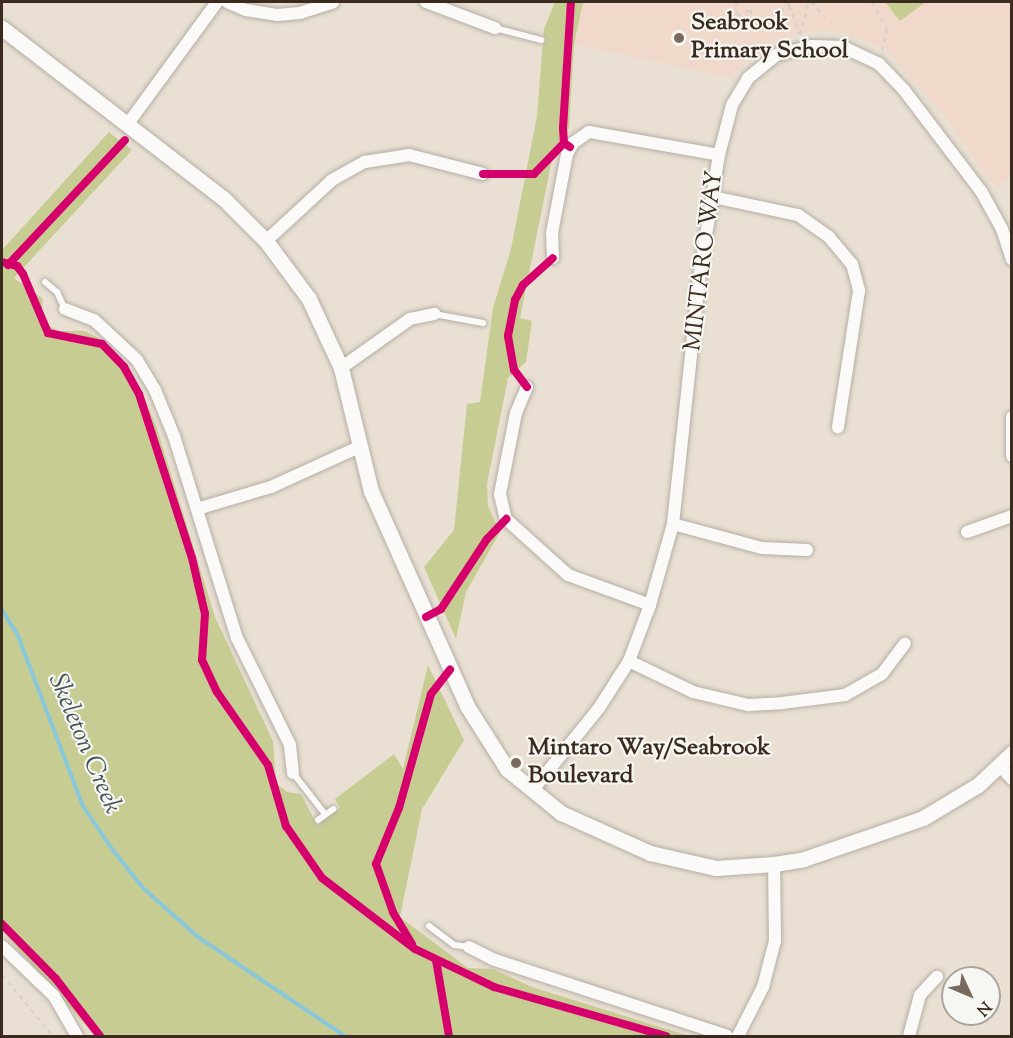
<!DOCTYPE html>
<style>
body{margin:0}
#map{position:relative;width:1013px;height:1038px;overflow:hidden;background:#e9e0d3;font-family:"Sorts Mill Goudy",serif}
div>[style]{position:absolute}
.built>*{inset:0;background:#f0d8cb}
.green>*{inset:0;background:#c7cc93}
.stream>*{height:4px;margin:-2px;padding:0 2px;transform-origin:2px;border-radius:2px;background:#89c8db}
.path>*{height:2px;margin-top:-1px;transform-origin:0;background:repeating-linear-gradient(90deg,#d4d1cd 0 4.5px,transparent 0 9px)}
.roads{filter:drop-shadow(0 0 2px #b5aea5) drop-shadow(0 0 2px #b5aea5)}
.service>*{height:6px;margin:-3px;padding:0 3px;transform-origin:3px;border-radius:3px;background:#fcfaf8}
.minor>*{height:12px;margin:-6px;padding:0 6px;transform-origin:6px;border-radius:6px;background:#fcfaf8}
.tertiary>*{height:15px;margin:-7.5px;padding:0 7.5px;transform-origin:7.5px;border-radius:7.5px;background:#fcfaf8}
.cycleway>*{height:8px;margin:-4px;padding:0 4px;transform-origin:4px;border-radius:4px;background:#d6006c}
.dots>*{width:16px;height:16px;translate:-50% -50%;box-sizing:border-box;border:3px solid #f6f6f2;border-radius:50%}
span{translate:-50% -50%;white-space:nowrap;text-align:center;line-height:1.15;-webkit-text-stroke:4.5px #f6f6f2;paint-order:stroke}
.poi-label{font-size:24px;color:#3b2a1e;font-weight:700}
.left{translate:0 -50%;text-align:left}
.street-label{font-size:24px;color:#3b2a1e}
.water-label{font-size:26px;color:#465658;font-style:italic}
.frame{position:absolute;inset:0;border:3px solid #3b2a1e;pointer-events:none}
.north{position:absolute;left:941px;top:966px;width:60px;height:60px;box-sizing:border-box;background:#f6f6f2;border:2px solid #aba49d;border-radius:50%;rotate:134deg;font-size:16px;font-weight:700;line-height:24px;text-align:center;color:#3b2a1e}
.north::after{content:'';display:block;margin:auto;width:21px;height:27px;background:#786a5d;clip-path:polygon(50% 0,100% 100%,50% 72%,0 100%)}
</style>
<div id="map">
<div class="built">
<i style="clip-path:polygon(583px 2px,1011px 2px,1011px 176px,996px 188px,946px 118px,887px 50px,846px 33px,816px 30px,775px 40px,750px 56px,731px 77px,575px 45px)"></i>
</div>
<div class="green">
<i style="clip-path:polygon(555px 2px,583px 2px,574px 45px,569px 128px,553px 154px,520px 318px,532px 321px,526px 362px,508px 378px,487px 484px,488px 506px,500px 532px,466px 592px,456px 639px,424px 567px,454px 530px,467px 404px,480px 402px,493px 308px,511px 249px,537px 116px,544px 29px)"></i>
<i style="clip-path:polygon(885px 2px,926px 2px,900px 21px)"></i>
<i style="clip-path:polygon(109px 132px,132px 150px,14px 278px,43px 299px,41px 312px,49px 326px,59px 331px,84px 331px,105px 341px,127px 367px,142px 393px,156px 425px,215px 617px,273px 741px,276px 783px,287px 792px,301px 794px,317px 825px,340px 808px,335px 799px,394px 754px,403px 769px,428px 665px,464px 740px,422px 809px,400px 917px,468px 968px,493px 969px,532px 987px,689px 1036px,95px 1036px,2px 931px,2px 250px)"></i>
</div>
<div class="stream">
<i style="left:2px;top:610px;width:31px;rotate:58deg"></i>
<i style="left:18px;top:636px;width:182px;rotate:69.1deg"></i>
<i style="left:83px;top:806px;width:52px;rotate:56deg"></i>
<i style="left:112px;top:849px;width:50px;rotate:51.5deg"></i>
<i style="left:143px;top:888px;width:74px;rotate:41.7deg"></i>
<i style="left:198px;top:937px;width:177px;rotate:34deg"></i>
</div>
<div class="path">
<i style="left:736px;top:2px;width:14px;rotate:86deg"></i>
<i style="left:737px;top:16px;width:14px;rotate:-25deg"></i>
<i style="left:750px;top:10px;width:13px;rotate:63deg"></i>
<i style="left:756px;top:22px;width:37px;rotate:-26deg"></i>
<i style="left:789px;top:6px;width:4px;rotate:-117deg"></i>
<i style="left:811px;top:2px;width:21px;rotate:47deg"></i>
<i style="left:872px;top:2px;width:31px;rotate:61deg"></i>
<i style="left:887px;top:29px;width:22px;rotate:103deg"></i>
<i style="left:789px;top:6px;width:30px;rotate:69deg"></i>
<i style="left:800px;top:35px;width:34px;rotate:-75deg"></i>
<i style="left:2px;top:975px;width:80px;rotate:50.1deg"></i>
</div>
<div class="roads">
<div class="service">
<i style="left:495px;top:28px;width:48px;rotate:14.6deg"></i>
<i style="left:45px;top:282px;width:16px;rotate:40deg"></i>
<i style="left:57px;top:292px;width:19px;rotate:65deg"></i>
<i style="left:434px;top:314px;width:50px;rotate:10.4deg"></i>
<i style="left:293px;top:773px;width:52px;rotate:52deg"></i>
<i style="left:318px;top:820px;width:19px;rotate:-36deg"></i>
<i style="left:429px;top:926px;width:31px;rotate:37deg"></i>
<i style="left:454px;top:945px;width:15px;rotate:8deg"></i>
</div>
<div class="minor">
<i style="left:227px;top:2px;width:21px;rotate:23deg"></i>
<i style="left:246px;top:10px;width:31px;rotate:9deg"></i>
<i style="left:277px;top:15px;width:23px;rotate:-5deg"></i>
<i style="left:300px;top:13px;width:35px;rotate:-18deg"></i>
<i style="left:426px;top:2px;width:74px;rotate:20.6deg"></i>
<i style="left:127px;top:125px;width:152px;rotate:-53.8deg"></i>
<i style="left:713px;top:197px;width:87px;rotate:12deg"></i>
<i style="left:798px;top:215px;width:38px;rotate:35deg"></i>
<i style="left:829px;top:237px;width:35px;rotate:50deg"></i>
<i style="left:852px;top:264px;width:28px;rotate:75deg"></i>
<i style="left:859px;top:291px;width:138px;rotate:98.8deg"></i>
<i style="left:266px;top:241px;width:90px;rotate:-42.7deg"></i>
<i style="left:332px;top:180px;width:38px;rotate:-29deg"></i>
<i style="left:365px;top:162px;width:45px;rotate:-9deg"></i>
<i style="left:409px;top:155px;width:76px;rotate:14.4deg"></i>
<i style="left:553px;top:258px;width:25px;rotate:-92deg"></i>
<i style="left:552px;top:233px;width:80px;rotate:-79.2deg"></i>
<i style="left:567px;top:154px;width:13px;rotate:-61deg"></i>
<i style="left:573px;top:143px;width:19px;rotate:-35deg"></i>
<i style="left:589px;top:132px;width:132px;rotate:10deg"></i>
<i style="left:65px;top:309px;width:31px;rotate:21deg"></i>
<i style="left:94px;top:320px;width:59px;rotate:42.9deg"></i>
<i style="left:137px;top:360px;width:35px;rotate:59deg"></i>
<i style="left:155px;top:390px;width:50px;rotate:67.6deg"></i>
<i style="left:174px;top:436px;width:212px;rotate:72.7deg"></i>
<i style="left:237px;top:638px;width:119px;rotate:63.6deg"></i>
<i style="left:290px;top:745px;width:28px;rotate:84deg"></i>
<i style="left:341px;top:368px;width:85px;rotate:-35.4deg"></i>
<i style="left:410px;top:319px;width:25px;rotate:-12deg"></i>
<i style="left:527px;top:387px;width:28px;rotate:113deg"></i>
<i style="left:516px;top:413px;width:83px;rotate:101.2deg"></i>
<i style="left:500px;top:494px;width:26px;rotate:77deg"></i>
<i style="left:506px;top:519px;width:84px;rotate:42.1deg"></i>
<i style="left:568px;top:575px;width:87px;rotate:20.1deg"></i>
<i style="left:1012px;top:417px;width:39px;rotate:90deg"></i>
<i style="left:197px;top:509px;width:77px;rotate:-16.6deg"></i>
<i style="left:271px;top:487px;width:99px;rotate:-24.5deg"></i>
<i style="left:673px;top:524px;width:92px;rotate:15.1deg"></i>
<i style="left:762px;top:548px;width:45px;rotate:2.5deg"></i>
<i style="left:967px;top:532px;width:48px;rotate:-19.6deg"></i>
<i style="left:629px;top:661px;width:71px;rotate:25.8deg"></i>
<i style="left:693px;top:692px;width:57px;rotate:13.3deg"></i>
<i style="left:748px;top:705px;width:34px;rotate:-3deg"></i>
<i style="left:782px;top:703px;width:64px;rotate:-7.2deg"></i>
<i style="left:845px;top:695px;width:43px;rotate:-29.6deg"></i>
<i style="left:882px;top:674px;width:38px;rotate:-53deg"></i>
<i style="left:1000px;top:766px;width:18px;rotate:47deg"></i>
<i style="left:532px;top:791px;width:107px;rotate:-51.1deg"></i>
<i style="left:599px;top:708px;width:56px;rotate:-57.4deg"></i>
<i style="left:629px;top:661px;width:60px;rotate:-69.4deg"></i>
<i style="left:650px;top:605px;width:84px;rotate:-74.1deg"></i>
<i style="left:673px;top:524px;width:252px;rotate:-83.9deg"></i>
<i style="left:700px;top:273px;width:120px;rotate:-80.9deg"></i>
<i style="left:719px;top:155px;width:52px;rotate:-75.4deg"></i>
<i style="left:732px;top:105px;width:31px;rotate:-59deg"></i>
<i style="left:748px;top:78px;width:36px;rotate:-39deg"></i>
<i style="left:776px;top:55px;width:37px;rotate:-14deg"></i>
<i style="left:812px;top:46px;width:31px;rotate:2deg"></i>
<i style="left:843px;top:47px;width:40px;rotate:25deg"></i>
<i style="left:879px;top:64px;width:36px;rotate:46deg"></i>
<i style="left:904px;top:90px;width:127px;rotate:52.7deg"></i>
<i style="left:981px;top:191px;width:43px;rotate:61.1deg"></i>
<i style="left:1002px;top:229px;width:32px;rotate:72deg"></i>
<i style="left:2px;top:946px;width:72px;rotate:43.9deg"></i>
<i style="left:54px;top:996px;width:46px;rotate:60.1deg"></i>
<i style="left:469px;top:947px;width:29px;rotate:27deg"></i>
<i style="left:495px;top:960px;width:244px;rotate:18.1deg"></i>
<i style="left:738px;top:1036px;width:55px;rotate:-63deg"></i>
<i style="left:763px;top:987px;width:48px;rotate:-75.4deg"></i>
<i style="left:775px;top:941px;width:77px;rotate:-90.7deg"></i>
<i style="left:909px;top:1036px;width:42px;rotate:-75deg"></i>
<i style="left:920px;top:995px;width:25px;rotate:-47deg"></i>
</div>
<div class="tertiary">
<i style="left:2px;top:28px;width:279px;rotate:37.6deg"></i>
<i style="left:223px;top:198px;width:61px;rotate:45deg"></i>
<i style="left:266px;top:241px;width:72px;rotate:53.4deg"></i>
<i style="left:309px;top:299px;width:76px;rotate:65.1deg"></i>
<i style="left:341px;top:368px;width:127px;rotate:76.3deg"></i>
<i style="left:371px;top:491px;width:235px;rotate:65.9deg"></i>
<i style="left:467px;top:706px;width:75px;rotate:57.6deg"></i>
<i style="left:507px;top:769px;width:70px;rotate:39.2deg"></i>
<i style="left:561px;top:813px;width:98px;rotate:24.2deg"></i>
<i style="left:650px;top:853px;width:68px;rotate:12.8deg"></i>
<i style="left:716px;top:868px;width:58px;rotate:-3.9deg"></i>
<i style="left:774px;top:864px;width:30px;rotate:-9deg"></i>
<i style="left:804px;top:859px;width:126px;rotate:-19deg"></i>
<i style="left:923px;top:818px;width:64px;rotate:-31deg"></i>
<i style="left:978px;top:785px;width:47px;rotate:-43.3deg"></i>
</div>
</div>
<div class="cycleway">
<i style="left:570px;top:147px;width:7px;rotate:-146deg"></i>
<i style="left:564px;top:143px;width:15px;rotate:-94deg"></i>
<i style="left:563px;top:128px;width:126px;rotate:-86.4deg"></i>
<i style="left:483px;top:174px;width:51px"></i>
<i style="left:534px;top:174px;width:43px;rotate:-45.9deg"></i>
<i style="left:2px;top:262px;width:16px;rotate:15deg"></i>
<i style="left:17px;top:266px;width:10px;rotate:53deg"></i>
<i style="left:23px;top:274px;width:64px;rotate:67deg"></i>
<i style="left:48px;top:333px;width:55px;rotate:11.5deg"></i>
<i style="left:102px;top:344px;width:32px;rotate:46deg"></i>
<i style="left:124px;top:367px;width:31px;rotate:61deg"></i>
<i style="left:139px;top:394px;width:172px;rotate:72.1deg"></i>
<i style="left:192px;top:558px;width:57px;rotate:76.9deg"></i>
<i style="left:205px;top:614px;width:46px;rotate:93.7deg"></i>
<i style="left:202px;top:660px;width:35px;rotate:65deg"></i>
<i style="left:217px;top:692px;width:89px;rotate:55.1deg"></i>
<i style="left:268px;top:765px;width:64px;rotate:73.6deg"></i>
<i style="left:286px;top:826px;width:63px;rotate:55.3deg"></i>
<i style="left:322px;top:878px;width:117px;rotate:37.4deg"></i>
<i style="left:415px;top:949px;width:88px;rotate:25.7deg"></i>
<i style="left:494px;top:987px;width:179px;rotate:15.9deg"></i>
<i style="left:8px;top:265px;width:171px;rotate:-46.9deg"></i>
<i style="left:527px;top:387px;width:21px;rotate:-127deg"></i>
<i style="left:514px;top:370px;width:35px;rotate:-100deg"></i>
<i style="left:508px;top:336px;width:37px;rotate:-79deg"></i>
<i style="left:515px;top:300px;width:17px;rotate:-62deg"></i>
<i style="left:523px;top:285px;width:40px;rotate:-42deg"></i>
<i style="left:426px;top:617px;width:17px;rotate:-28deg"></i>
<i style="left:441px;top:609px;width:84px;rotate:-56.7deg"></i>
<i style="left:487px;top:539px;width:28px;rotate:-46deg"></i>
<i style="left:2px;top:924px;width:77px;rotate:45.5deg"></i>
<i style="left:56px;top:979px;width:72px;rotate:52.3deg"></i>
<i style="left:412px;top:944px;width:37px;rotate:-121deg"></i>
<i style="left:393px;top:912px;width:51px;rotate:-109.5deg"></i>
<i style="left:376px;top:864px;width:61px;rotate:-67.7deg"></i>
<i style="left:399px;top:808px;width:118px;rotate:-74.3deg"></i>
<i style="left:431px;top:694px;width:31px;rotate:-52deg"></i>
<i style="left:436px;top:960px;width:77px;rotate:80.3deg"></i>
</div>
<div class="dots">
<i style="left:679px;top:38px;background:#786a5d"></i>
<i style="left:516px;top:763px;background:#786a5d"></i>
</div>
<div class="poi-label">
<span class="left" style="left:691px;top:38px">Seabrook<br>Primary School</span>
<span class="left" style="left:528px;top:763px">Mintaro Way/Seabrook<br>Boulevard</span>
</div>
<div class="street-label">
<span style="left:705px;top:261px;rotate:-83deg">MINTARO WAY</span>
</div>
<div class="water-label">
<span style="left:84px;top:744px;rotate:67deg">Skeleton Creek</span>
</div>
<div class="frame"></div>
<div class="north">N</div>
</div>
